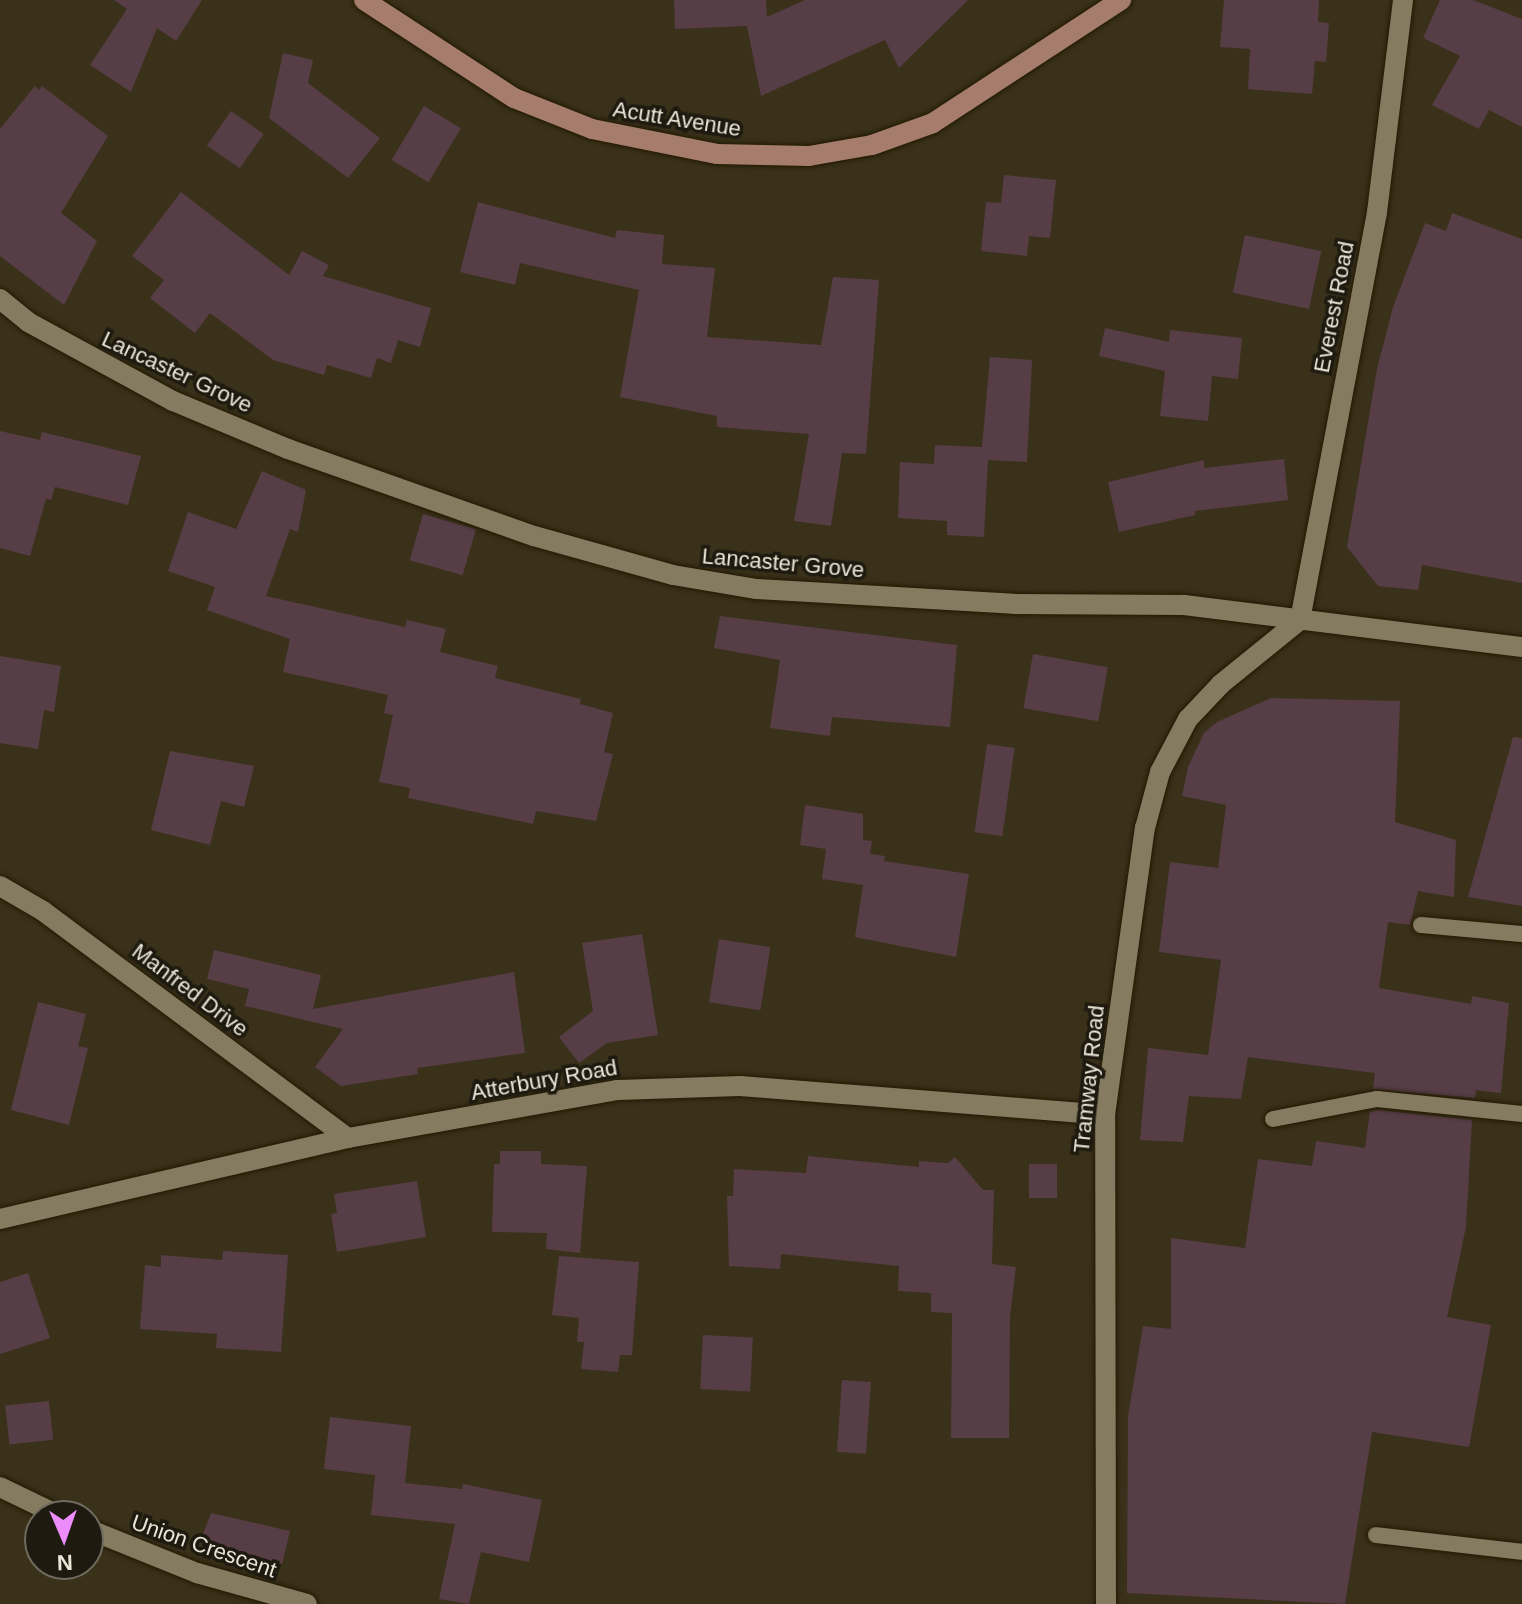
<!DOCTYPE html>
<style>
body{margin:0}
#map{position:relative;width:1522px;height:1604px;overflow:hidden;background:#3a311a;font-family:Helvetica,sans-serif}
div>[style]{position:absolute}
.building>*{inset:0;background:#573d46;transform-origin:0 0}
.roads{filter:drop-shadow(0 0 2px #211903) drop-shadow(0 0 2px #211903)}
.lane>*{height:16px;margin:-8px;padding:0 8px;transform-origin:8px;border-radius:8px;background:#857b61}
.street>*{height:20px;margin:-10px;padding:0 10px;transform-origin:10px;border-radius:10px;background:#857b61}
.secondary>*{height:20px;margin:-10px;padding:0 10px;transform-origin:10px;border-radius:10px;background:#a67d6d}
span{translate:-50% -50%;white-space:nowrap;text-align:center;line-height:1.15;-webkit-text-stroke:7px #1e1a0f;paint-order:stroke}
.street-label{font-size:22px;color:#ebe5d7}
.north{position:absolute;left:24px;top:1500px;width:80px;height:80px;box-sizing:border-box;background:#1e1a0f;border:2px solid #706b5f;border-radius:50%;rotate:178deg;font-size:22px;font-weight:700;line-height:32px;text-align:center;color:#ebe5d7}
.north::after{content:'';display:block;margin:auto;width:28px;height:36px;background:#ec8cfb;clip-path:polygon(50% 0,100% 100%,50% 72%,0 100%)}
</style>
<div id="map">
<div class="building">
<i style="clip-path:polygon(114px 0,202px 0,176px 41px,157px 28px,131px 92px,90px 65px,127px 9px)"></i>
<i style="clip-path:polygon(674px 0,766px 0,767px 17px,805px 0,968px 0,899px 68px,885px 40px,761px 96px,747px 26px,675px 29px)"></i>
<i style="clip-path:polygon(1224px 0,1319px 0,1318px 22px,1329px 23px,1326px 62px,1315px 61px,1312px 94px,1248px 89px,1250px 49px,1220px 47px)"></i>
<i style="clip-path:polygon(1440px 0,1473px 0,1522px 19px,1522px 127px,1489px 110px,1479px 129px,1432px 105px,1460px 56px,1423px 38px)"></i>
<i style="clip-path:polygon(283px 53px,313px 60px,308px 83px,380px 138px,348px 178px,269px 118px)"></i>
<i style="clip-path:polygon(35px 86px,39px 90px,42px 86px,108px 136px,61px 213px,97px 241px,64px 305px,0 256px,0 129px)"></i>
<i style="left:424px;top:106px;width:43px;height:63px;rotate:31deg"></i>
<i style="left:231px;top:111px;width:40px;height:42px;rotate:35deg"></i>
<i style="clip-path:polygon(1004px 175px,1056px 180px,1050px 238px,1029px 236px,1027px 256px,981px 251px,986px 202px,1001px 203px)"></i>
<i style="clip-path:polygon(181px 192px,289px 275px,302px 251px,329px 265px,323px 276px,431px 308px,420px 347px,398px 340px,391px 363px,377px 358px,371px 378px,327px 365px,324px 375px,273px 360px,210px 313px,195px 333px,150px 298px,164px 280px,132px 256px)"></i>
<i style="clip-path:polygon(478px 202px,615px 238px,617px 230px,664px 235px,662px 264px,715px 268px,707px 337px,821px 345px,833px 277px,879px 280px,866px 454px,842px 453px,831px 526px,794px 521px,809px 434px,717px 427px,717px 416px,620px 397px,639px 290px,520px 263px,515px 285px,460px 272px)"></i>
<i style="clip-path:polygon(1452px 213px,1522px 239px,1522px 583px,1422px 565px,1418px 590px,1378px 586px,1347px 547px,1377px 369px,1393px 307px,1425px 223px,1446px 231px)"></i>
<i style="left:1245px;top:235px;width:78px;height:59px;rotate:12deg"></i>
<i style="clip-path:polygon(1105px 328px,1169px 342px,1170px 330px,1242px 338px,1238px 379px,1212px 376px,1208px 421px,1160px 416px,1165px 371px,1099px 356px)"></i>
<i style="clip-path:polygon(990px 357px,1032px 360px,1027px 462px,988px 460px,984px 537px,947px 535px,947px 521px,898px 518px,900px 462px,934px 464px,935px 445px,982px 447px)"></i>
<i style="clip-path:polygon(0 431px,40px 440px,42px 432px,141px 456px,128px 505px,55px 487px,51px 500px,46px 499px,30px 556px,0 548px)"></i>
<i style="clip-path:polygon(1284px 459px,1288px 500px,1195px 511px,1195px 515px,1119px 532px,1108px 482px,1204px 460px,1204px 468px)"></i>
<i style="clip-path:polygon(262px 471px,306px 490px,298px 532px,290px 529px,266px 596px,405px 627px,407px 620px,446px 629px,440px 652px,498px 666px,495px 678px,581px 699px,580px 704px,613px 713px,604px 752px,613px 754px,596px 821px,536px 811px,533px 824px,408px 798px,410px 788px,379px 782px,393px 715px,384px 713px,388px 695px,283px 672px,290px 639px,207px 610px,215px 587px,168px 571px,188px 512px,236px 529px)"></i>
<i style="left:423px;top:514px;width:55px;height:48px;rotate:16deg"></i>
<i style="clip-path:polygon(720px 616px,957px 645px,950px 727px,832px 717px,830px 736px,770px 728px,780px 660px,714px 648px)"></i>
<i style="left:1033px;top:654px;width:76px;height:55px;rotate:10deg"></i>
<i style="clip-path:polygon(0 656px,61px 666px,54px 712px,44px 710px,38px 749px,0 743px)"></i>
<i style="clip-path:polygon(1271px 698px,1400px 701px,1395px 822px,1456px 840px,1454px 897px,1418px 891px,1410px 925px,1388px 922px,1379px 988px,1471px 1004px,1472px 996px,1509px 1003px,1501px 1093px,1476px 1090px,1475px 1098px,1373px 1089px,1375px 1073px,1248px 1057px,1241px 1099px,1189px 1096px,1183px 1142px,1140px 1140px,1148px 1048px,1208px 1055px,1221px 960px,1159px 952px,1170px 862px,1218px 868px,1226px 805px,1182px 796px,1188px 767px,1204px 733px,1217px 722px)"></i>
<i style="clip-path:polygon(1513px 737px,1522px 738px,1522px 906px,1468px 897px)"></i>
<i style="left:987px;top:744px;width:28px;height:89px;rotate:8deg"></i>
<i style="clip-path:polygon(170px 751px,254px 766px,244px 807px,221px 801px,210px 845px,151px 830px)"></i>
<i style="clip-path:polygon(805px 805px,863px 814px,863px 840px,872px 841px,870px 854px,885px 856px,884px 861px,969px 874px,956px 957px,855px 937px,863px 885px,822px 879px,826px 849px,800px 845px)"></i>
<i style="clip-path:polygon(642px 934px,658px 1035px,607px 1043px,579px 1063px,559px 1037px,593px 1011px,582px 943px)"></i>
<i style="left:719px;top:939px;width:52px;height:64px;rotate:9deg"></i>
<i style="clip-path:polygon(214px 950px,321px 975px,313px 1009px,514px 972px,525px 1053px,417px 1068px,418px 1074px,341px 1086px,315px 1067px,343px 1029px,245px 1006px,249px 989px,207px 979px)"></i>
<i style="clip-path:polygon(38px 1002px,86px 1014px,78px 1046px,88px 1048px,69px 1125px,11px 1110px)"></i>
<i style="clip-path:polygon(1377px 1110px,1472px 1120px,1466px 1227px,1447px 1317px,1491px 1325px,1469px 1447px,1372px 1432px,1345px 1604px,1127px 1593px,1128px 1416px,1143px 1326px,1171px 1329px,1171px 1238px,1245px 1248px,1258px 1159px,1312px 1166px,1316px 1141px,1365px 1148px,1370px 1112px)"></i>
<i style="clip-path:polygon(500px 1151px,541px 1151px,541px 1164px,587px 1166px,580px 1253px,546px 1249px,547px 1233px,492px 1232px,494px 1164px,500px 1164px)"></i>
<i style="clip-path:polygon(808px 1156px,919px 1167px,919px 1161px,948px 1163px,955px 1157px,983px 1190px,994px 1190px,992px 1264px,1016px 1267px,1010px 1316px,1009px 1438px,951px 1438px,952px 1313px,931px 1312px,931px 1293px,898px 1291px,899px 1266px,781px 1254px,780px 1269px,729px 1266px,727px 1196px,733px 1196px,734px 1169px,806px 1173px)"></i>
<i style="left:1057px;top:1164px;width:34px;height:28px;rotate:90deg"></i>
<i style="clip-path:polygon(417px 1181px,426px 1237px,337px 1252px,331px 1214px,337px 1213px,334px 1194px)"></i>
<i style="clip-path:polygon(223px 1251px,288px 1255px,281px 1352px,216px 1348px,217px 1334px,140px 1329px,145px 1265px,161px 1267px,161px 1255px,222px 1260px)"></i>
<i style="clip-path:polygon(559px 1256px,639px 1262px,632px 1355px,620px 1355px,618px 1372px,581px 1369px,584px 1342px,577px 1342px,579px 1318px,552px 1315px)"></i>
<i style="clip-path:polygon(28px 1273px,50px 1338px,0 1354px,0 1282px)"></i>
<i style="left:703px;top:1335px;width:50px;height:54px;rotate:3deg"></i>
<i style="left:842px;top:1380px;width:29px;height:72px;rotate:4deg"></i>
<i style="left:49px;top:1401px;width:39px;height:44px;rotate:84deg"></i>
<i style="clip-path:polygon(330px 1417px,411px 1426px,405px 1483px,462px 1489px,463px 1484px,542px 1500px,529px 1562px,481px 1552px,469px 1604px,439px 1599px,455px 1524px,371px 1515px,375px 1475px,324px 1469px)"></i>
<i style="clip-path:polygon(211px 1513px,290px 1531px,282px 1564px,201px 1539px)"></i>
</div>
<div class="roads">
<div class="lane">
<i style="left:1421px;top:925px;width:101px;rotate:5.1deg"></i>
<i style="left:1273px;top:1119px;width:106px;rotate:-10.9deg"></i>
<i style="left:1377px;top:1099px;width:146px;rotate:5.9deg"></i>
<i style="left:1376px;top:1535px;width:147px;rotate:6.6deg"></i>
</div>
<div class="street">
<i style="left:0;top:299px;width:36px;rotate:39deg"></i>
<i style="left:28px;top:322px;width:165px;rotate:28.6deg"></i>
<i style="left:173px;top:401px;width:125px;rotate:22.7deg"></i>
<i style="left:288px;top:449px;width:261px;rotate:19.5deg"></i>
<i style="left:534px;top:536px;width:144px;rotate:15.7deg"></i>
<i style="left:673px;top:575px;width:85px;rotate:9.5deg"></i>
<i style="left:757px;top:589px;width:257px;rotate:3.3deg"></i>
<i style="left:1014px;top:604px;width:170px;rotate:0.3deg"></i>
<i style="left:1184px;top:605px;width:341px;rotate:7.1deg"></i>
<i style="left:1300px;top:620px;width:415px;rotate:-79.3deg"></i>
<i style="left:1377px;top:212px;width:214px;rotate:-83deg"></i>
<i style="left:0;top:886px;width:50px;rotate:30.2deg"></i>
<i style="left:43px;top:911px;width:380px;rotate:36.7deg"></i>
<i style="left:0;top:1219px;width:357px;rotate:-13.1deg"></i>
<i style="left:348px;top:1138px;width:274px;rotate:-10.1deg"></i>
<i style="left:618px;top:1090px;width:122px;rotate:-1.9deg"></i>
<i style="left:740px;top:1086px;width:366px;rotate:4.5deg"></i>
<i style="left:0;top:1487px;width:67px;rotate:25.8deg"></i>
<i style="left:88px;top:1529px;width:118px;rotate:22deg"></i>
<i style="left:197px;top:1573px;width:114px;rotate:15.7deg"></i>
<i style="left:1106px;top:1604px;width:489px;rotate:-90.1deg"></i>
<i style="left:1105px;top:1115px;width:290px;rotate:-82.1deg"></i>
<i style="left:1145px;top:828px;width:58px;rotate:-75deg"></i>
<i style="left:1160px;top:772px;width:60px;rotate:-62.2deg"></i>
<i style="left:1188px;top:719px;width:48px;rotate:-46.7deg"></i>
<i style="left:1221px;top:684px;width:102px;rotate:-39deg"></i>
</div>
<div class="secondary">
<i style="left:364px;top:0;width:179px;rotate:33.2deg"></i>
<i style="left:514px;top:98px;width:84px;rotate:21.7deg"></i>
<i style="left:592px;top:129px;width:127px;rotate:11.3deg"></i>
<i style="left:717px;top:154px;width:92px;rotate:1.2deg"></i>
<i style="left:809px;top:156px;width:64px;rotate:-9.9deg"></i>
<i style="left:872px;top:145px;width:65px;rotate:-19.8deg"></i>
<i style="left:933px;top:123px;width:225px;rotate:-33.2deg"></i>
</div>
</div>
<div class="street-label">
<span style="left:677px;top:119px;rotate:9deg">Acutt Avenue</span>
<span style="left:1334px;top:307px;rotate:-79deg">Everest Road</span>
<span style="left:177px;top:372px;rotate:25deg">Lancaster Grove</span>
<span style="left:783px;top:563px;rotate:5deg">Lancaster Grove</span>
<span style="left:190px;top:990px;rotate:37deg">Manfred Drive</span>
<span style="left:1089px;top:1079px;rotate:-84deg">Tramway Road</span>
<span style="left:544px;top:1080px;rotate:-10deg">Atterbury Road</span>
<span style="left:204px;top:1546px;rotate:19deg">Union Crescent</span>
</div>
<div class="north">N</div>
</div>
